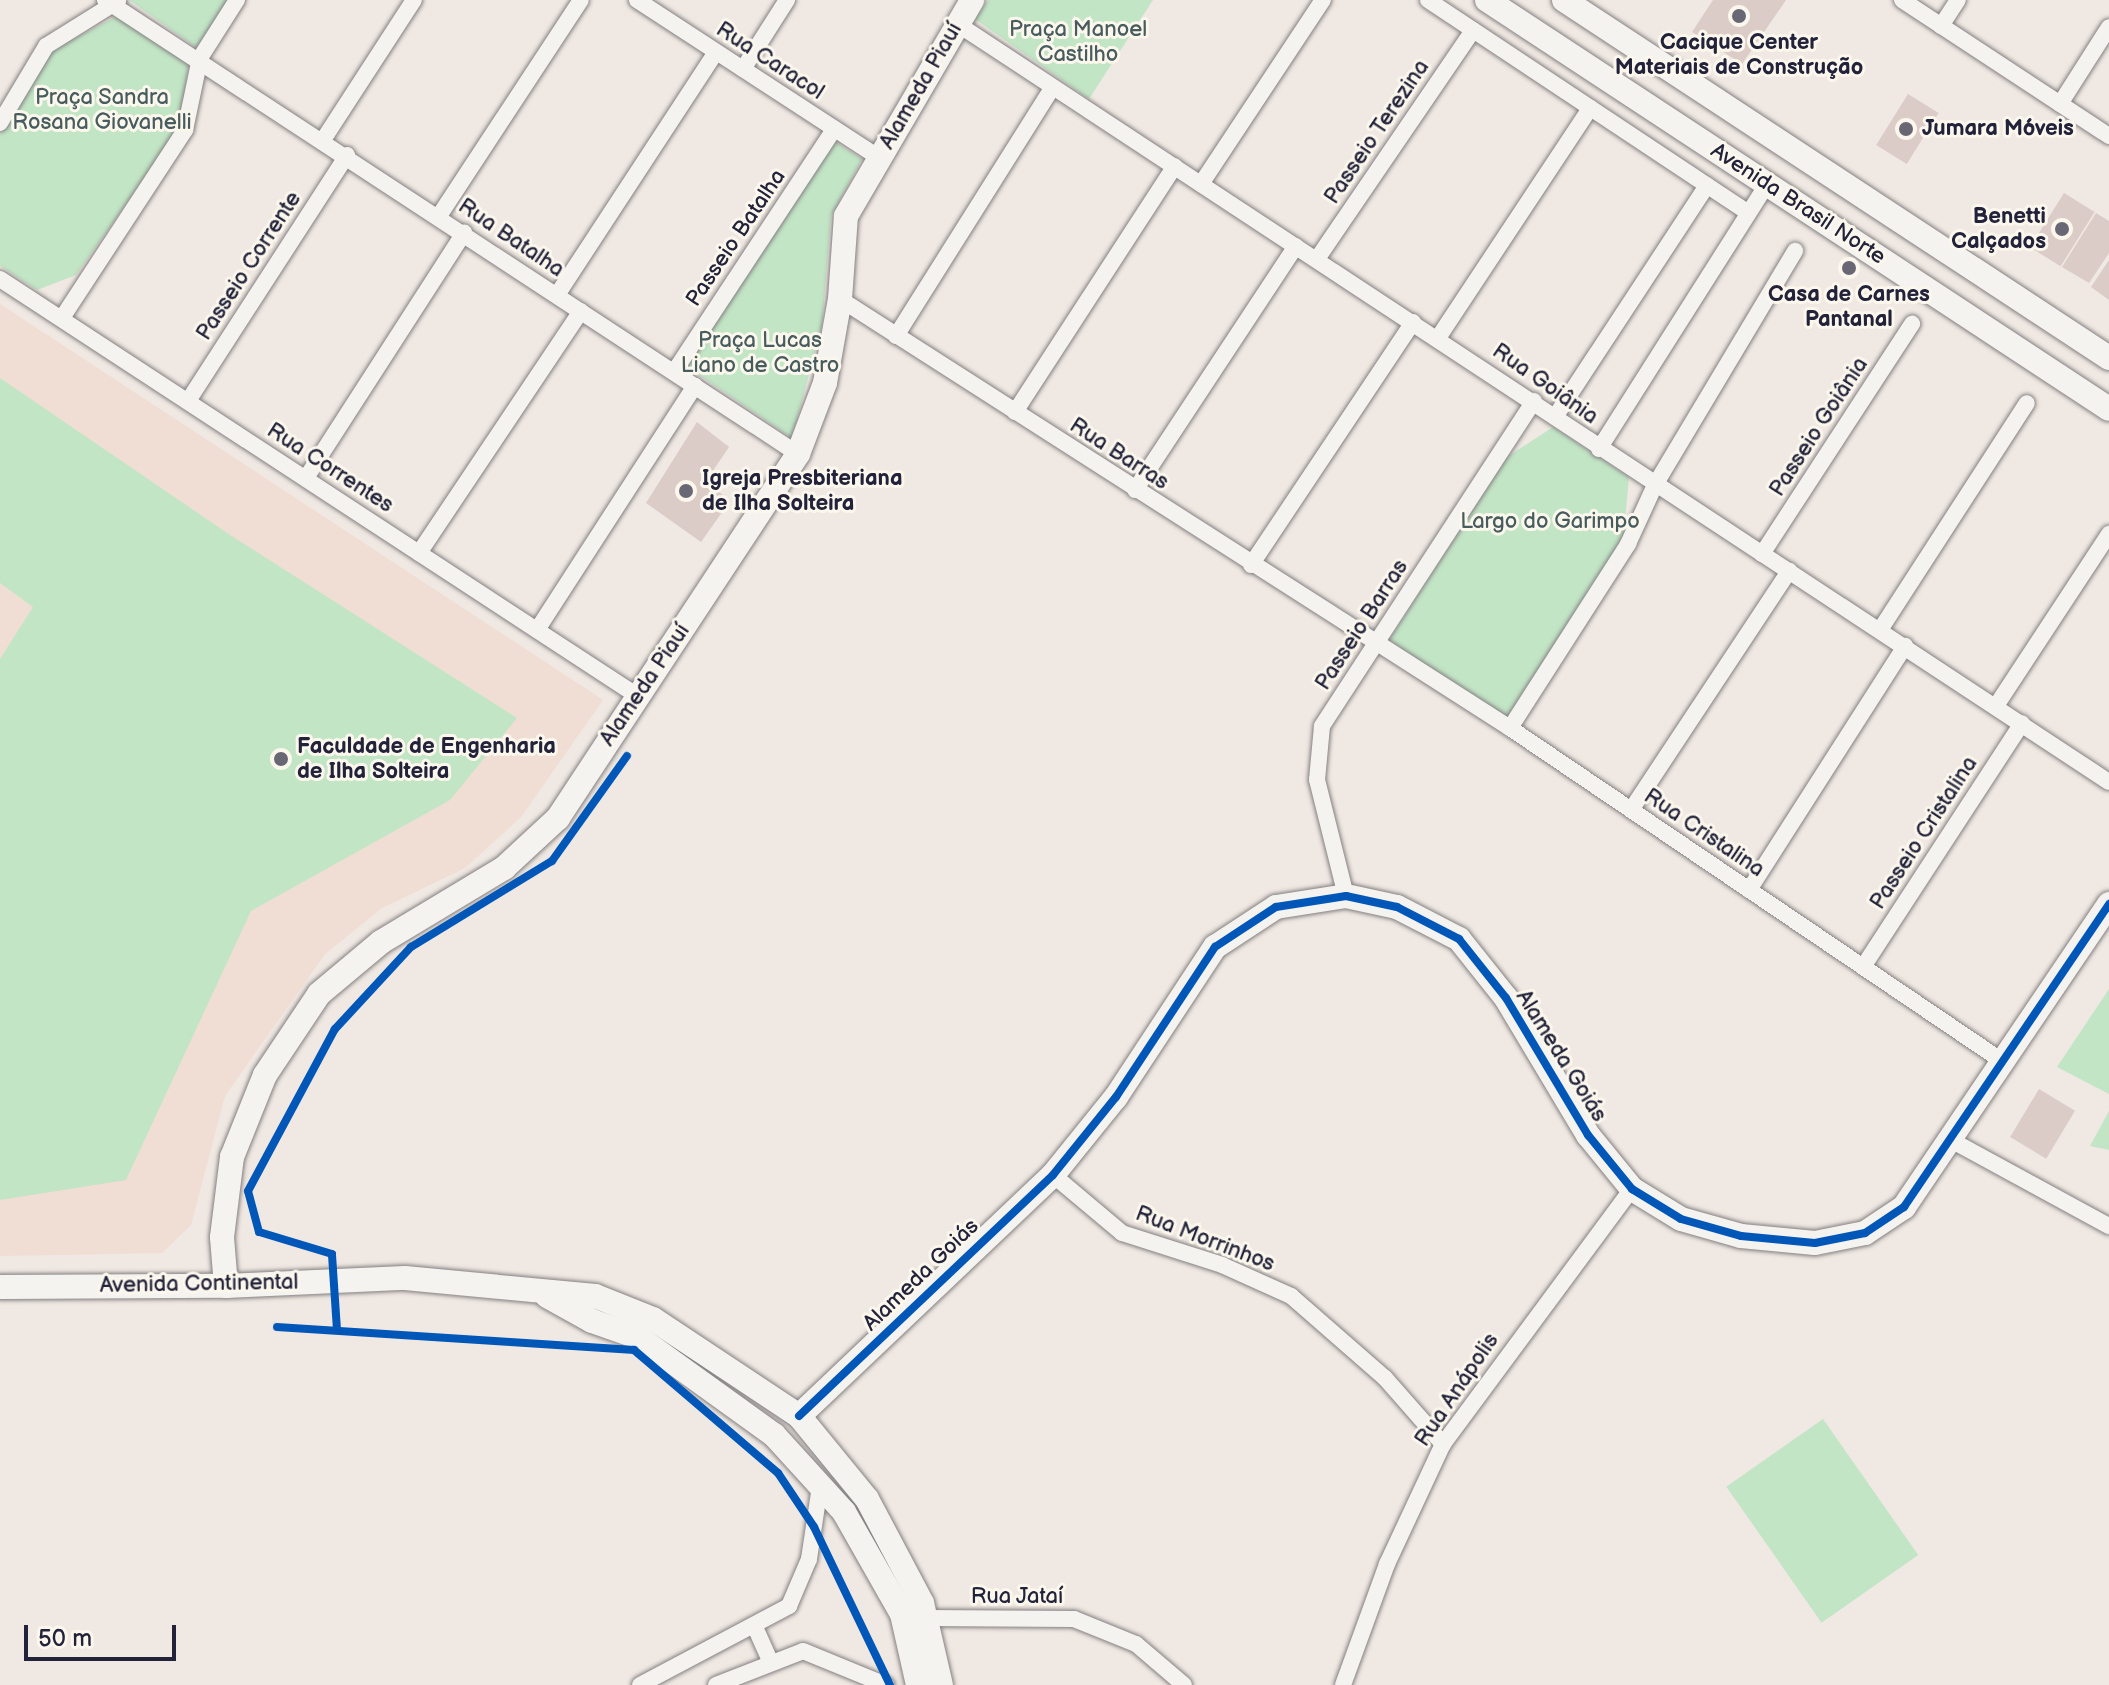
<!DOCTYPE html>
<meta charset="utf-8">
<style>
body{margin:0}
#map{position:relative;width:2109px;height:1685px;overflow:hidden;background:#f0e8e2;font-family:"Balsamiq Sans",sans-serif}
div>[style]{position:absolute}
.built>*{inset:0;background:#f0ddd4}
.green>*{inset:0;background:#c2e5c5;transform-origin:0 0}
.building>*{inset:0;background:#dbccc8;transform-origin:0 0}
.roads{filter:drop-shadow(0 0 2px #838082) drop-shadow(0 0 2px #838082)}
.street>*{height:16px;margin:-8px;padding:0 8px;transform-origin:8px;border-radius:8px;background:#f5f3ef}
.secondary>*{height:24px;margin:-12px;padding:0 12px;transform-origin:12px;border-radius:12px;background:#f5f3ef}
.cycleway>*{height:8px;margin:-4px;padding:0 4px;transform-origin:4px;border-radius:4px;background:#0057b8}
.dots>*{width:22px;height:22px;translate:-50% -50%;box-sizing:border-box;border:4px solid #fbf7ec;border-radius:50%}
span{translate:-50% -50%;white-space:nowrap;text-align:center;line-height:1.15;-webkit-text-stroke:6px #fbf7ec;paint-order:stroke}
.park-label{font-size:22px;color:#475c5e}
.poi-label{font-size:22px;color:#22223b;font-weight:700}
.left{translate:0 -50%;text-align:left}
.right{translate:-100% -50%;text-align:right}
.street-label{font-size:22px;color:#22223b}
.scale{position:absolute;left:24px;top:1625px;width:152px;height:36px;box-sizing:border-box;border:4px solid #22223b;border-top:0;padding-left:10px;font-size:24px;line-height:28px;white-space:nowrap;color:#22223b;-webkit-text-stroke:6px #fbf7ec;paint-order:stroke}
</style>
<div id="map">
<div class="built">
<i style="clip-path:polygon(0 304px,603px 700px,521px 817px,465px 868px,382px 908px,325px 954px,225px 1096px,191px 1225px,162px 1253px,0 1256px)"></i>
</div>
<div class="green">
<i style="clip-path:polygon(129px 0,228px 0,197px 48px)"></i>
<i style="clip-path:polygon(988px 0,1153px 0,1089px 99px,975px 19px)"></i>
<i style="clip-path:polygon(117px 16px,189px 61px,180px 127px,76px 275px,37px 290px,0 266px,0 134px,51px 51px)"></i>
<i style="clip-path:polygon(834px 141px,862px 159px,831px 216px,822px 326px,792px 438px,687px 367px)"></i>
<i style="clip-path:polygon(0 378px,230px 535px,517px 718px,450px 800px,251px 911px,126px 1180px,0 1200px,0 659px,33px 607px,0 583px)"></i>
<i style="clip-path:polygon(1553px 427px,1629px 477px,1623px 542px,1507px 719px,1389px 640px,1507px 457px)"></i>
<i style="clip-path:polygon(2109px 989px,2109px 1094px,2057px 1067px)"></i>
<i style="clip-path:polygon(2109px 1111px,2109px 1150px,2090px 1146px)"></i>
<i style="left:1823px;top:1419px;width:166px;height:118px;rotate:55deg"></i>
</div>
<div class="building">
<i style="clip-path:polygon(1713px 0,1786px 0,1742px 64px,1692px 32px)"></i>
<i style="left:1908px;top:94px;width:36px;height:60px;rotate:32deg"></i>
<i style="left:2064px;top:193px;width:36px;height:64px;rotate:32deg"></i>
<i style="clip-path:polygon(2096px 213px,2109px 221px,2109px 253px,2089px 283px,2062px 267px)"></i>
<i style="clip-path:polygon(2109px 260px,2109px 300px,2091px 287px)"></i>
<i style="clip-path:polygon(697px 422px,729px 447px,706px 481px,730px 501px,701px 542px,646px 503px)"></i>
<i style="left:2039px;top:1089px;width:42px;height:56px;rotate:31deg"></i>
</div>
<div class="roads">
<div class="street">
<i style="left:105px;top:0;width:828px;rotate:33.23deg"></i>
<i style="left:637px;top:0;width:289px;rotate:33.1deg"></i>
<i style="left:1428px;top:0;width:384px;rotate:33.6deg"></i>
<i style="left:1902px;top:0;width:248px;rotate:33.3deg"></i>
<i style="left:956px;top:23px;width:1380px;rotate:33.36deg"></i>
<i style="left:1941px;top:26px;width:31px;rotate:-57deg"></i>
<i style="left:743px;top:69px;width:82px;rotate:-57.5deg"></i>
<i style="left:2060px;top:104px;width:91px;rotate:-57.5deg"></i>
<i style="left:0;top:123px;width:90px;rotate:-59.1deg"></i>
<i style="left:46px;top:46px;width:85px;rotate:-32deg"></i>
<i style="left:323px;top:140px;width:167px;rotate:-57deg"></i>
<i style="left:1201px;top:184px;width:221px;rotate:-56.5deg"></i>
<i style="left:439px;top:216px;width:258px;rotate:-56.7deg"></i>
<i style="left:1317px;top:259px;width:277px;rotate:-55.7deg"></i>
<i style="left:0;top:279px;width:760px;rotate:33.19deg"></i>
<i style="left:557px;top:295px;width:290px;rotate:-56.8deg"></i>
<i style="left:840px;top:299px;width:796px;rotate:32.63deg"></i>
<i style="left:1510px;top:728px;width:598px;rotate:34.09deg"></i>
<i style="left:62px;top:318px;width:225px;rotate:-56.8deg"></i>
<i style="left:185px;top:130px;width:74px;rotate:-78.2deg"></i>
<i style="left:200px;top:58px;width:69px;rotate:-57.5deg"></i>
<i style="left:896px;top:336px;width:294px;rotate:-57.8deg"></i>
<i style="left:1438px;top:338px;width:276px;rotate:-56.5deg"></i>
<i style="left:674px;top:372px;width:291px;rotate:-56.6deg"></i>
<i style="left:188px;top:401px;width:293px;rotate:-57.1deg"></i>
<i style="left:1015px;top:412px;width:293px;rotate:-57deg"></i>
<i style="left:1555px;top:417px;width:277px;rotate:-56.7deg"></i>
<i style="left:1599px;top:449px;width:315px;rotate:-57.6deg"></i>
<i style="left:306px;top:478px;width:292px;rotate:-57.2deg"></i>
<i style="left:1135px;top:490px;width:292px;rotate:-56.6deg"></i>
<i style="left:419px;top:553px;width:291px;rotate:-56.2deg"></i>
<i style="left:1762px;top:554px;width:275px;rotate:-56.9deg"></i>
<i style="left:1251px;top:565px;width:292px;rotate:-56.3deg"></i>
<i style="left:537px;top:630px;width:291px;rotate:-57.1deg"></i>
<i style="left:1880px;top:630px;width:270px;rotate:-57.1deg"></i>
<i style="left:1996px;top:706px;width:206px;rotate:-56.7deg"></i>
<i style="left:1510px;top:728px;width:219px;rotate:-57.3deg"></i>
<i style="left:1628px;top:544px;width:65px;rotate:-65.4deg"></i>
<i style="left:1655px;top:485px;width:273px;rotate:-59.1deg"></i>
<i style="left:1631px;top:810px;width:287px;rotate:-56.5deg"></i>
<i style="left:1749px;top:890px;width:290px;rotate:-57.4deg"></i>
<i style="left:1346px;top:896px;width:120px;rotate:-104deg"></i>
<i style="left:1317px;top:780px;width:54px;rotate:-84.7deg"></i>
<i style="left:1322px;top:726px;width:388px;rotate:-56.9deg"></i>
<i style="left:1863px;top:967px;width:291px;rotate:-56.9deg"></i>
<i style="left:1951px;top:1140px;width:180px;rotate:28.6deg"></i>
<i style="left:1053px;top:1175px;width:90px;rotate:40deg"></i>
<i style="left:1122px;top:1233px;width:105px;rotate:17.7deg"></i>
<i style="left:1222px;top:1265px;width:76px;rotate:24.2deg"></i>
<i style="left:1291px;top:1296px;width:125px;rotate:41.1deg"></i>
<i style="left:1385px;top:1378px;width:88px;rotate:48.7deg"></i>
<i style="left:926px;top:1618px;width:148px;rotate:0.4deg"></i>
<i style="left:1074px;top:1619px;width:67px;rotate:22deg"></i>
<i style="left:1136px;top:1644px;width:63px;rotate:40.5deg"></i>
<i style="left:755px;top:1627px;width:37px;rotate:66deg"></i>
<i style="left:640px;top:1685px;width:169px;rotate:-27.9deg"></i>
<i style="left:789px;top:1606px;width:51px;rotate:-66.9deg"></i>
<i style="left:809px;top:1559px;width:74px;rotate:-81.4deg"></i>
<i style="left:716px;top:1685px;width:93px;rotate:-21.3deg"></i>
<i style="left:803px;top:1651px;width:90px;rotate:22.3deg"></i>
<i style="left:1343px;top:1685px;width:129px;rotate:-70deg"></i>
<i style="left:1387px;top:1564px;width:132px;rotate:-65deg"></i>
<i style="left:1443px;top:1444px;width:317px;rotate:-53.5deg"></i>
</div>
<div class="secondary">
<i style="left:1487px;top:0;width:744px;rotate:33.33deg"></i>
<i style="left:1564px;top:0;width:652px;rotate:33.3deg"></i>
<i style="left:226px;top:1286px;width:49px;rotate:-94.7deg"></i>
<i style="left:222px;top:1237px;width:81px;rotate:-82.9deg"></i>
<i style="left:232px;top:1157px;width:88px;rotate:-68.1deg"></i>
<i style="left:265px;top:1075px;width:97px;rotate:-56.3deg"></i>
<i style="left:319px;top:994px;width:81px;rotate:-40deg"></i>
<i style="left:381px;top:942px;width:144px;rotate:-31deg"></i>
<i style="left:504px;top:868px;width:74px;rotate:-42.8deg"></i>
<i style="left:558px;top:818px;width:436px;rotate:-56.6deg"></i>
<i style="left:798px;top:454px;width:76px;rotate:-69.2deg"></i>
<i style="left:825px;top:383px;width:85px;rotate:-79.9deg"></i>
<i style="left:840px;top:299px;width:83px;rotate:-85.9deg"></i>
<i style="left:846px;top:216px;width:250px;rotate:-59.7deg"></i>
<i style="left:0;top:1287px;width:226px;rotate:-0.3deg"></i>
<i style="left:226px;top:1286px;width:179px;rotate:-2.6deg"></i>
<i style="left:405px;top:1278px;width:191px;rotate:5.4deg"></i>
<i style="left:595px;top:1296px;width:62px;rotate:21.6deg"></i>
<i style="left:653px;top:1319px;width:175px;rotate:33.6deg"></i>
<i style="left:799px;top:1416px;width:107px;rotate:50.7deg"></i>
<i style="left:867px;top:1499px;width:118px;rotate:62.1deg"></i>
<i style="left:922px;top:1603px;width:84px;rotate:77deg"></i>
<i style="left:547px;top:1296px;width:51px;rotate:29.1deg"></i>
<i style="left:592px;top:1321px;width:49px;rotate:19.2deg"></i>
<i style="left:638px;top:1337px;width:168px;rotate:35.8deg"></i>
<i style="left:774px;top:1435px;width:104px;rotate:47.7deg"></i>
<i style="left:844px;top:1512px;width:117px;rotate:60.4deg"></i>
<i style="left:902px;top:1614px;width:73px;rotate:77.3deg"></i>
<i style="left:799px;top:1416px;width:350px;rotate:-43.5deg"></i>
<i style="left:1053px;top:1175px;width:100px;rotate:-51.1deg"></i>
<i style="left:1116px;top:1097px;width:180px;rotate:-56.6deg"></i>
<i style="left:1215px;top:947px;width:73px;rotate:-33.3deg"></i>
<i style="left:1276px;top:907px;width:71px;rotate:-8.9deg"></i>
<i style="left:1346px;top:896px;width:52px;rotate:12.2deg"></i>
<i style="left:1397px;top:907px;width:70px;rotate:27.3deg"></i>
<i style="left:1459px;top:939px;width:75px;rotate:51.5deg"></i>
<i style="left:1506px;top:998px;width:160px;rotate:59.1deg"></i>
<i style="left:1588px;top:1135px;width:70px;rotate:50.8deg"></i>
<i style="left:1632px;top:1189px;width:57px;rotate:31.5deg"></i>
<i style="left:1681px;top:1219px;width:62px;rotate:15.8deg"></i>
<i style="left:1741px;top:1236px;width:74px;rotate:5.4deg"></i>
<i style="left:1815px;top:1243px;width:51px;rotate:-11.3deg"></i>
<i style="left:1865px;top:1233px;width:47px;rotate:-33.7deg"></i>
<i style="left:1904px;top:1207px;width:366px;rotate:-55.9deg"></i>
</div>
</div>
<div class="cycleway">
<i style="left:277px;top:1327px;width:358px;rotate:3.7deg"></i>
<i style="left:634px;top:1350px;width:189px;rotate:40.5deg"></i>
<i style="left:778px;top:1473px;width:65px;rotate:56.3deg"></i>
<i style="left:814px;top:1527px;width:175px;rotate:64.3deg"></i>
<i style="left:337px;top:1330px;width:76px;rotate:-93.8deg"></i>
<i style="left:332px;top:1254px;width:76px;rotate:-163.2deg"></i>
<i style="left:259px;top:1232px;width:42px;rotate:-105deg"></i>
<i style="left:248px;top:1191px;width:184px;rotate:-61.8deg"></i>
<i style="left:335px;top:1029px;width:112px;rotate:-47.2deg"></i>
<i style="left:411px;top:947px;width:165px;rotate:-31.4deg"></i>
<i style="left:552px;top:861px;width:129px;rotate:-54.5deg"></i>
<i style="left:799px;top:1416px;width:350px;rotate:-43.5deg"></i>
<i style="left:1053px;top:1175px;width:100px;rotate:-51.1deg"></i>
<i style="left:1116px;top:1097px;width:180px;rotate:-56.6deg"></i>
<i style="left:1215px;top:947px;width:73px;rotate:-33.3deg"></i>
<i style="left:1276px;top:907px;width:71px;rotate:-8.9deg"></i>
<i style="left:1346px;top:896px;width:52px;rotate:12.2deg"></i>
<i style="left:1397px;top:907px;width:70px;rotate:27.3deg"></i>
<i style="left:1459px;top:939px;width:75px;rotate:51.5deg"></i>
<i style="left:1506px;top:998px;width:160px;rotate:59.1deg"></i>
<i style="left:1588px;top:1135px;width:70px;rotate:50.8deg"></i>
<i style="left:1632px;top:1189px;width:57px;rotate:31.5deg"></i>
<i style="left:1681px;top:1219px;width:62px;rotate:15.8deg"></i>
<i style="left:1741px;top:1236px;width:74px;rotate:5.4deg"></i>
<i style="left:1815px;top:1243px;width:51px;rotate:-11.3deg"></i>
<i style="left:1865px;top:1233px;width:47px;rotate:-33.7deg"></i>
<i style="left:1904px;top:1207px;width:366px;rotate:-55.9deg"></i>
</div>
<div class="dots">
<i style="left:1739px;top:16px;background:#6a6775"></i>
<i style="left:1906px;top:129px;background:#6a6775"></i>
<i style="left:2062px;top:229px;background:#6a6775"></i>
<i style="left:1849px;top:268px;background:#6a6775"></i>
<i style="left:686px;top:491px;background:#6a6775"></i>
<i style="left:281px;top:759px;background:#6a6775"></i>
</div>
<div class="park-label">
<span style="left:1078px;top:42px">Praça Manoel<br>Castilho</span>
<span style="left:102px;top:110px">Praça Sandra<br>Rosana Giovanelli</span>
<span style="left:760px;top:353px">Praça Lucas<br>Liano de Castro</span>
<span style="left:1550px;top:522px">Largo do Garimpo</span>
</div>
<div class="poi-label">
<span style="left:1739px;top:55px">Cacique Center<br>Materiais de Construção</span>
<span class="left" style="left:1922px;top:129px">Jumara Móveis</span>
<span class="right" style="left:2046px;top:229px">Benetti<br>Calçados</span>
<span style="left:1849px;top:307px">Casa de Carnes<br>Pantanal</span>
<span class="left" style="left:702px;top:491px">Igreja Presbiteriana<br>de Ilha Solteira</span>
<span class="left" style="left:297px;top:759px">Faculdade de Engenharia<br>de Ilha Solteira</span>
</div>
<div class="street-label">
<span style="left:770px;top:61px;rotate:33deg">Rua Caracol</span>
<span style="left:921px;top:86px;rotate:-60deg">Alameda Piauí</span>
<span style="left:1377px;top:132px;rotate:-56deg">Passeio Terezina</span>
<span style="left:1798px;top:204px;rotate:33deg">Avenida Brasil Norte</span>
<span style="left:511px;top:238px;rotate:34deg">Rua Batalha</span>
<span style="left:736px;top:238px;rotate:-56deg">Passeio Batalha</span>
<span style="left:249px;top:266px;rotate:-57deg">Passeio Corrente</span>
<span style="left:1545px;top:384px;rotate:35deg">Rua Goiânia</span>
<span style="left:1819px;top:427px;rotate:-57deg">Passeio Goiânia</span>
<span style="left:1119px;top:454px;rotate:33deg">Rua Barras</span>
<span style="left:330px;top:468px;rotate:33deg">Rua Correntes</span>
<span style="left:1362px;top:625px;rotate:-57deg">Passeio Barras</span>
<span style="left:645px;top:685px;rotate:-56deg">Alameda Piauí</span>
<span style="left:1704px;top:833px;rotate:34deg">Rua Cristalina</span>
<span style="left:1924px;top:833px;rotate:-57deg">Passeio Cristalina</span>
<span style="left:1561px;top:1056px;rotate:58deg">Alameda Goiás</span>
<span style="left:1205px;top:1239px;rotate:21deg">Rua Morrinhos</span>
<span style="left:921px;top:1275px;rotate:-44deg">Alameda Goiás</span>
<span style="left:199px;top:1284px;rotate:-1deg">Avenida Continental</span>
<span style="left:1457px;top:1390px;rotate:-56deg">Rua Anápolis</span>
<span style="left:1017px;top:1597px">Rua Jataí</span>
</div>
<div class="scale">50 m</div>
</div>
